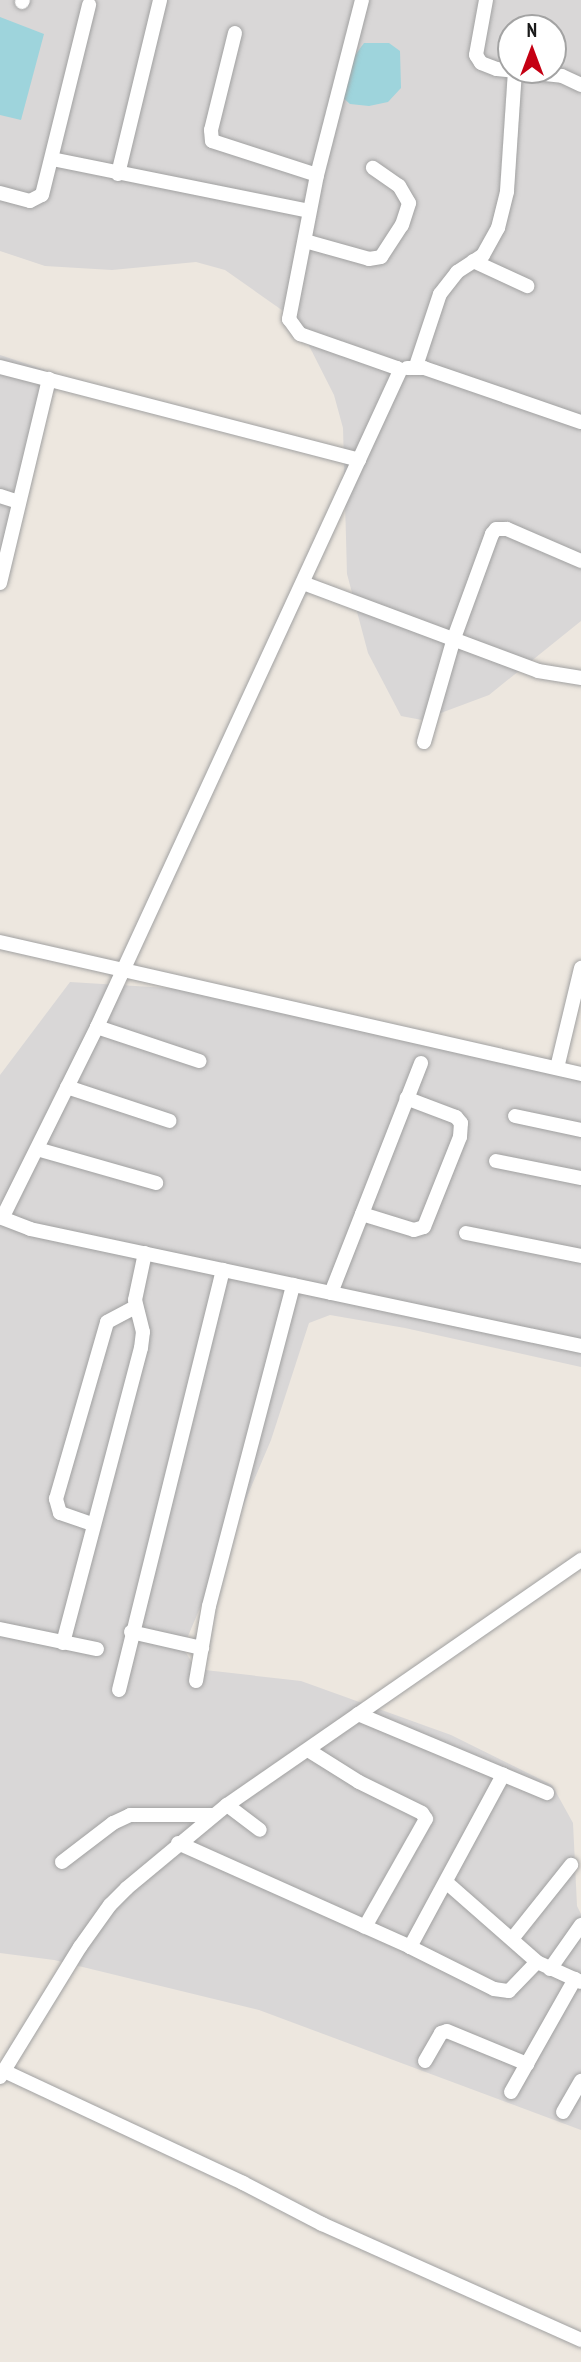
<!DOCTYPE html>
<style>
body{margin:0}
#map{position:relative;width:581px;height:2362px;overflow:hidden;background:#ede7df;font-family:"PT Sans Narrow",sans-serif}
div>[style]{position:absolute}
.residential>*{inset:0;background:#d9d7d7}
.water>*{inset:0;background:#9ed4dc}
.roads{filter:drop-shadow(0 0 2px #a1a1a1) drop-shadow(0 0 2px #a1a1a1)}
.minor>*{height:14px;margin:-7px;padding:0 7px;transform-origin:7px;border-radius:7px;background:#fff}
span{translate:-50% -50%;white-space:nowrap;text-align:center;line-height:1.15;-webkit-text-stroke:6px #fff;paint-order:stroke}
.north{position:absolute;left:497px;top:14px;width:70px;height:70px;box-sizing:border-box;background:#fff;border:2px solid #a3a3a3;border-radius:50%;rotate:0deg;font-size:19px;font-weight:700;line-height:28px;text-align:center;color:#1a1a1a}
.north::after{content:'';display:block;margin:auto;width:24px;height:32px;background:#c50013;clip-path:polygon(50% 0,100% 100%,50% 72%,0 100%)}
</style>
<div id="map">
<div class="residential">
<i style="clip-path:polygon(evenodd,0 0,581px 0,581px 621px,489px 695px,422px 720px,401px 716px,368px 653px,347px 574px,343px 428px,334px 395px,296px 320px,225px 270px,196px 262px,112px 270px,45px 266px,0 251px,0 0,511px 28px,553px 28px,553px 70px,511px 70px,511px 28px)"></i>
<i style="clip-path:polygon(0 355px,45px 370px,45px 416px,0 575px)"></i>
<i style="clip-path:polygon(70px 982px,200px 990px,397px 1040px,531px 1061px,581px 1075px,581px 1367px,405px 1328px,330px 1315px,309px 1323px,271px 1440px,183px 1648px,196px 1669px,301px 1681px,451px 1735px,552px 1785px,573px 1823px,577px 1906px,581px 1914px,581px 2130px,259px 2010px,54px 1960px,0 1953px,0 1075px)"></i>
</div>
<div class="water">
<i style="clip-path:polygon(0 17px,44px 34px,21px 120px,0 115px)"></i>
<i style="clip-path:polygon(364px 43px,389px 43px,400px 51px,401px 88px,388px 102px,369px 106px,350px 104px,341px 96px,346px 68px)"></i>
</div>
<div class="roads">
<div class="minor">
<i style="left:362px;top:0;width:181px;rotate:104.4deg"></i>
<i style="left:317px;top:175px;width:147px;rotate:101deg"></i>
<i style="left:289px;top:319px;width:19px;rotate:54deg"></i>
<i style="left:300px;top:334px;width:103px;rotate:19.3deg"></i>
<i style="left:397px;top:368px;width:5px;rotate:68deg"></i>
<i style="left:399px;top:373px;width:720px;rotate:114.79deg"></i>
<i style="left:97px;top:1027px;width:213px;rotate:116.4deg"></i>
<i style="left:2px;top:1218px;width:30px;rotate:21deg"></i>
<i style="left:30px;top:1229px;width:563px;rotate:11.99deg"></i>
<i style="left:486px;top:0;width:56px;rotate:100.3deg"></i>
<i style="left:476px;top:55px;width:9px;rotate:58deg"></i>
<i style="left:481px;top:63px;width:17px;rotate:21deg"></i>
<i style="left:497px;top:69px;width:65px;rotate:6.1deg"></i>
<i style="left:562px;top:76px;width:21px;rotate:25deg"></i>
<i style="left:22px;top:2px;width:2px;rotate:-63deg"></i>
<i style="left:235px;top:33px;width:100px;rotate:103.9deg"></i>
<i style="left:211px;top:130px;width:11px;rotate:85deg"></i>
<i style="left:212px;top:141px;width:110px;rotate:17.9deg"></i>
<i style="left:52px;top:159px;width:262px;rotate:11.4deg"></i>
<i style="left:118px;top:174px;width:179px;rotate:-76.4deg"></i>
<i style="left:0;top:193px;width:31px;rotate:15deg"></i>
<i style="left:30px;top:201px;width:13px;rotate:-27deg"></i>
<i style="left:42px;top:195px;width:196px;rotate:-76.1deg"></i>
<i style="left:305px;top:241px;width:66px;rotate:15.7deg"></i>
<i style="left:369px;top:259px;width:12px;rotate:-9deg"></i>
<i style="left:381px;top:257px;width:38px;rotate:-57deg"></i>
<i style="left:402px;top:225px;width:23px;rotate:-72deg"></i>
<i style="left:409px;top:203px;width:20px;rotate:-120deg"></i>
<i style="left:399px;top:186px;width:32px;rotate:-145deg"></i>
<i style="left:473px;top:261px;width:60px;rotate:24.8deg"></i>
<i style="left:416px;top:366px;width:76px;rotate:-71.6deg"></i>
<i style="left:440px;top:294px;width:28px;rotate:-52deg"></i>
<i style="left:457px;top:272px;width:31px;rotate:-33deg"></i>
<i style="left:483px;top:255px;width:31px;rotate:-61deg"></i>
<i style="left:498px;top:228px;width:38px;rotate:-76deg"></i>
<i style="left:507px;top:191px;width:120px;rotate:-86.2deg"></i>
<i style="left:0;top:367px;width:371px;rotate:14.5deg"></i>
<i style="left:407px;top:368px;width:17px"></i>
<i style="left:424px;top:368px;width:166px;rotate:19deg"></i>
<i style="left:0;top:496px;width:20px;rotate:18deg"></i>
<i style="left:0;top:583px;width:210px;rotate:-76.5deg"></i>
<i style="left:303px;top:583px;width:251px;rotate:20.5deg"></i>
<i style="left:538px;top:671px;width:44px;rotate:9.2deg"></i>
<i style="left:424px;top:742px;width:108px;rotate:-73.9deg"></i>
<i style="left:454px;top:638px;width:111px;rotate:-69.9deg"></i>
<i style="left:492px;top:534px;width:6px;rotate:-51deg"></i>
<i style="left:496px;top:529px;width:11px"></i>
<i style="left:507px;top:529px;width:81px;rotate:23.4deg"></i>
<i style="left:0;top:942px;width:596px;rotate:12.8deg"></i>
<i style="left:97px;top:1027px;width:108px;rotate:18.4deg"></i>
<i style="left:557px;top:1068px;width:103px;rotate:-76.5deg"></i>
<i style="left:67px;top:1087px;width:108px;rotate:18.3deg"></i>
<i style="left:515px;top:1116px;width:67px;rotate:12deg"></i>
<i style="left:37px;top:1149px;width:124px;rotate:15.9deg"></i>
<i style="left:496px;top:1161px;width:87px;rotate:11.3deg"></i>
<i style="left:362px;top:1214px;width:54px;rotate:17.1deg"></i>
<i style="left:414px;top:1230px;width:10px;rotate:-17deg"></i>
<i style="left:424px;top:1227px;width:97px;rotate:-68.2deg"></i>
<i style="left:460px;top:1137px;width:14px;rotate:-86deg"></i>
<i style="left:461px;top:1123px;width:8px;rotate:-130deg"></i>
<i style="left:456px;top:1117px;width:53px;rotate:-159.2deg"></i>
<i style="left:466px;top:1233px;width:117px;rotate:11.3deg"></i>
<i style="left:331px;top:1293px;width:247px;rotate:-68.6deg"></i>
<i style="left:92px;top:1524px;width:34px;rotate:-161deg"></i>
<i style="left:60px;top:1513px;width:15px;rotate:-106deg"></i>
<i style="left:56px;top:1499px;width:184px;rotate:-73.9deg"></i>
<i style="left:107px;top:1322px;width:32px;rotate:-28deg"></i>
<i style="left:0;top:1629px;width:99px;rotate:11.7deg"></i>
<i style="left:131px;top:1632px;width:73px;rotate:12.7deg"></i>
<i style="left:63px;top:1643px;width:305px;rotate:-75.2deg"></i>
<i style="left:141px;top:1348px;width:16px;rotate:-83deg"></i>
<i style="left:143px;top:1332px;width:33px;rotate:-104deg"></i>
<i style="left:135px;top:1300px;width:48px;rotate:-78deg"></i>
<i style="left:196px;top:1681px;width:76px;rotate:-80.2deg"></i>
<i style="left:209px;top:1606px;width:332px;rotate:-75.3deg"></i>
<i style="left:119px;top:1690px;width:433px;rotate:-76.1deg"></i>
<i style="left:358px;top:1714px;width:205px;rotate:22.7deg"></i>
<i style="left:308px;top:1750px;width:60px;rotate:32.1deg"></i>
<i style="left:359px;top:1782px;width:70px;rotate:26.2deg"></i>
<i style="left:422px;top:1813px;width:7px;rotate:56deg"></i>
<i style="left:426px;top:1819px;width:124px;rotate:119.5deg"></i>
<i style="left:227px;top:1805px;width:41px;rotate:37.1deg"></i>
<i style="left:178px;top:1843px;width:254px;rotate:24.1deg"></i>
<i style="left:410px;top:1947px;width:94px;rotate:26.6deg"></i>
<i style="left:494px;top:1989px;width:15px;rotate:8deg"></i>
<i style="left:509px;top:1991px;width:40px;rotate:-46deg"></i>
<i style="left:62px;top:1862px;width:64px;rotate:-37.4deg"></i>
<i style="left:113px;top:1823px;width:19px;rotate:-25deg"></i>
<i style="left:130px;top:1815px;width:84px"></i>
<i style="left:446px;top:1882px;width:121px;rotate:41.3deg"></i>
<i style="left:537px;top:1962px;width:48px;rotate:24.4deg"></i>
<i style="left:512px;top:1939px;width:95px;rotate:-51.4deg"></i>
<i style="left:410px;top:1947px;width:196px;rotate:-61.6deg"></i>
<i style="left:550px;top:1969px;width:54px;rotate:-54.8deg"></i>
<i style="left:425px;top:2061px;width:32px;rotate:-60deg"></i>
<i style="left:441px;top:2033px;width:6px;rotate:-18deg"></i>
<i style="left:447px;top:2031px;width:87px;rotate:22.4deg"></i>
<i style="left:4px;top:2071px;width:264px;rotate:25.1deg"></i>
<i style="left:243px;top:2183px;width:89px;rotate:27.4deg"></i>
<i style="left:322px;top:2224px;width:284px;rotate:24.1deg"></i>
<i style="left:0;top:2077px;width:153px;rotate:-58.4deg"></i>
<i style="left:80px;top:1947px;width:52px;rotate:-54.5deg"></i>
<i style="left:110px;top:1905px;width:24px;rotate:-45deg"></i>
<i style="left:127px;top:1888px;width:130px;rotate:-39.7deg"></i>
<i style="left:227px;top:1805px;width:431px;rotate:-34.7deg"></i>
<i style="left:511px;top:2092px;width:130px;rotate:-60.5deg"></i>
<i style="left:563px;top:2112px;width:36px;rotate:-60deg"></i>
</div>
</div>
<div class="north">N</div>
</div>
